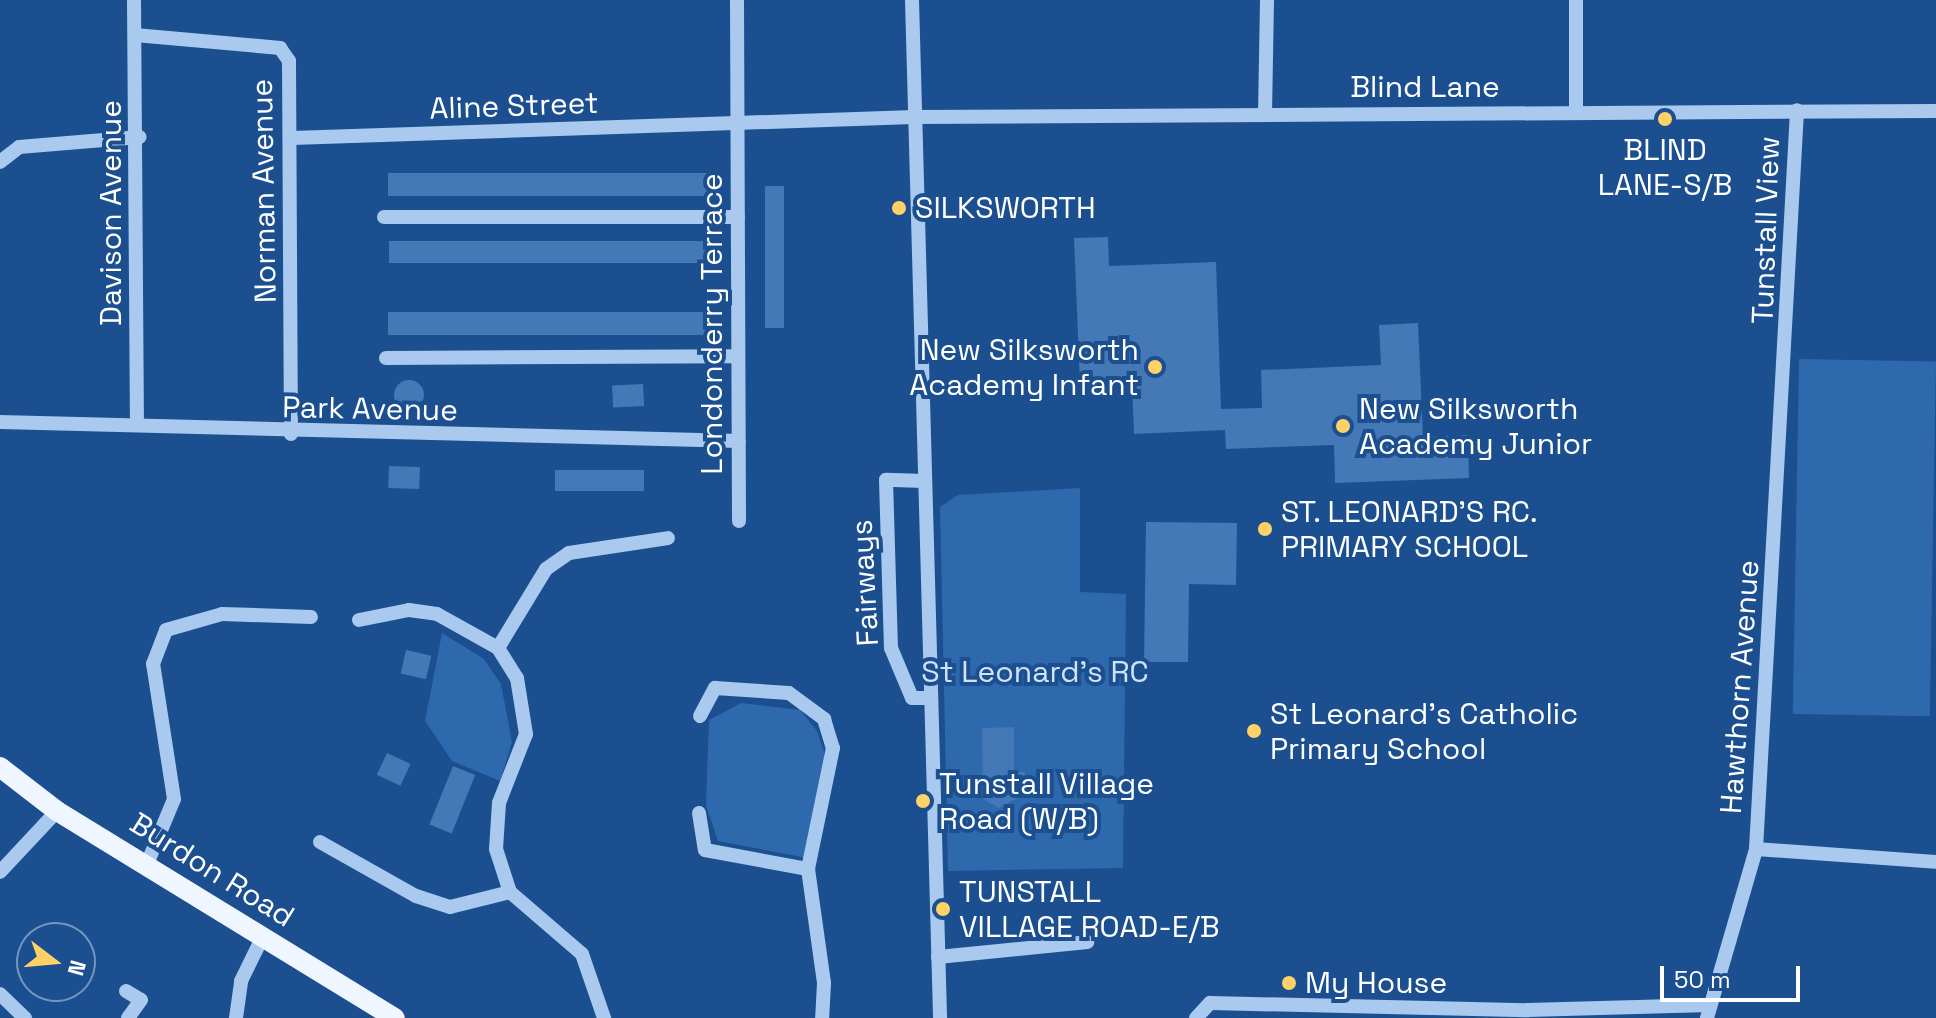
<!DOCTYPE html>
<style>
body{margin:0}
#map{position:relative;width:1936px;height:1018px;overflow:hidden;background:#1b4f8f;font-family:"Space Grotesk",sans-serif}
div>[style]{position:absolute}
.green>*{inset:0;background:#2e69ad;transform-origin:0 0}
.building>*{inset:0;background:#4478b7;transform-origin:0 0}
.round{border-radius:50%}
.minor>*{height:14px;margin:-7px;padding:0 7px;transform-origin:7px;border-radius:7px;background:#a9c9ee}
.major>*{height:20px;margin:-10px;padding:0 10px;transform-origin:10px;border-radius:10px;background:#f0f6ff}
.dots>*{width:22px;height:22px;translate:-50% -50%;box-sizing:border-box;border:4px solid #1b4f8f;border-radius:50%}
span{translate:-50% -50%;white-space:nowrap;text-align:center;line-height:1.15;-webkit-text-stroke:8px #1b4f8f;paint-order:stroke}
.street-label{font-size:30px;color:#fff}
.poi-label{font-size:30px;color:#fff}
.left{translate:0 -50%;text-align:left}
.right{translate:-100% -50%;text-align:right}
.park-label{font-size:30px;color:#cfe3fa}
.north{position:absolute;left:16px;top:922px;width:80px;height:80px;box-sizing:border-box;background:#1b4f8f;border:2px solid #7695bc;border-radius:50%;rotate:106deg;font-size:22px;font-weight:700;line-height:32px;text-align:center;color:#fff}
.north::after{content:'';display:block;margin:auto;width:28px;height:36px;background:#ffd166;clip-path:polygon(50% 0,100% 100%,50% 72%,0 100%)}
.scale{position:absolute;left:1660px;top:966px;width:140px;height:36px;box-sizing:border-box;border:4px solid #fff;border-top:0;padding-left:10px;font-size:24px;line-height:28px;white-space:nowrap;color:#fff;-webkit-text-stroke:6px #1b4f8f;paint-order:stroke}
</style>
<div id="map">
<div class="green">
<i style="left:1799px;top:359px;width:137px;height:355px;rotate:1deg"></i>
<i style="clip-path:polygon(1080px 488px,1080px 592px,1126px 594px,1123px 868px,948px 871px,940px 507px,958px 495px)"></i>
<i style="clip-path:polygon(442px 633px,484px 659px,501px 684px,512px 742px,500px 781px,452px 761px,425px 721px)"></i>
<i style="clip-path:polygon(741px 703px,800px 710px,817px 731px,825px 755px,807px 858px,718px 841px,706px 805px,709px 720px)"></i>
</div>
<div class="building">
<i style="left:388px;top:173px;width:322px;height:23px"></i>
<i style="left:765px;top:186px;width:19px;height:142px"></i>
<i style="clip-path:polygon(1108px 237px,1109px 266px,1216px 262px,1221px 409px,1262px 408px,1261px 370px,1381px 365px,1379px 325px,1418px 323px,1423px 437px,1468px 435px,1469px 478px,1335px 483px,1334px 445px,1226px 449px,1225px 430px,1134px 434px,1132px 382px,1080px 384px,1074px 238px)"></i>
<i style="left:708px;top:241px;width:22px;height:319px;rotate:90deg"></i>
<i style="left:388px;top:312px;width:325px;height:23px"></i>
<i class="round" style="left:394px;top:380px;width:30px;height:30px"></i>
<i style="left:643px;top:384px;width:22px;height:31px;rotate:87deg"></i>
<i style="left:389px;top:466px;width:31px;height:22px;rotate:2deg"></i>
<i style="left:555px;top:470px;width:89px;height:21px"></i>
<i style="clip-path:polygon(1146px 522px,1237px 523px,1236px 585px,1189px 584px,1188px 662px,1144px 662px)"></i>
<i style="left:406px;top:650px;width:26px;height:24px;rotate:13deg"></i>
<i style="clip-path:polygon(1014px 727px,1014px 772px,1025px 772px,1023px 795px,999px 808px,983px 799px,982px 728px)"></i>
<i style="left:387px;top:753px;width:26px;height:24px;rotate:25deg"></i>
<i style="left:453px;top:766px;width:24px;height:63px;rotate:22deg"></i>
</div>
<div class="minor">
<i style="left:134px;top:0;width:425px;rotate:89.6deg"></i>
<i style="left:737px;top:0;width:521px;rotate:89.78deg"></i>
<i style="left:912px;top:0;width:1018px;rotate:88.42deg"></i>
<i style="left:135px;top:35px;width:146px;rotate:5.1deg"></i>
<i style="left:280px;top:48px;width:16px;rotate:55deg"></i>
<i style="left:289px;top:61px;width:373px;rotate:89.7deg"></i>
<i style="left:1576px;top:112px;width:112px;rotate:-90deg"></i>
<i style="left:1265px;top:115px;width:115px;rotate:-89deg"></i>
<i style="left:292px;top:138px;width:622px;rotate:-1.93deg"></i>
<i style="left:914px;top:117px;width:1022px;rotate:-0.34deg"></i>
<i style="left:0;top:162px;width:24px;rotate:-38deg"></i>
<i style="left:19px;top:147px;width:121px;rotate:-4.7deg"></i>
<i style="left:384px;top:217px;width:354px"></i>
<i style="left:386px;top:358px;width:352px;rotate:-0.3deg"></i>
<i style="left:0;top:422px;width:739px;rotate:1.47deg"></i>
<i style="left:924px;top:481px;width:38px;rotate:-178deg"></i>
<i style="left:886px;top:480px;width:168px;rotate:88.3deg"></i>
<i style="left:891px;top:648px;width:54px;rotate:67.2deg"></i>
<i style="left:912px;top:698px;width:19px"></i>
<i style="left:359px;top:620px;width:51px;rotate:-11.3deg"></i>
<i style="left:409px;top:610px;width:28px;rotate:8deg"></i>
<i style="left:437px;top:614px;width:70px;rotate:29.1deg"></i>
<i style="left:498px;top:648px;width:36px;rotate:58deg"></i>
<i style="left:517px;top:678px;width:57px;rotate:80.9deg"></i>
<i style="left:526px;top:734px;width:74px;rotate:111.4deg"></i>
<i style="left:499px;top:803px;width:46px;rotate:93.7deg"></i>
<i style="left:496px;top:849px;width:45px;rotate:72deg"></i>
<i style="left:510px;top:892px;width:95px;rotate:40.7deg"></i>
<i style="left:582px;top:954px;width:68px;rotate:71deg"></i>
<i style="left:498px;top:648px;width:92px;rotate:-58.7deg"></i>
<i style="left:546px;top:569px;width:28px;rotate:-35deg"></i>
<i style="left:569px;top:553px;width:100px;rotate:-8.6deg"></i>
<i style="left:700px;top:716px;width:32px;rotate:-62deg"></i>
<i style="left:715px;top:688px;width:74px;rotate:3.9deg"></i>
<i style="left:789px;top:693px;width:44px;rotate:36.6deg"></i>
<i style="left:824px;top:719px;width:30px;rotate:73deg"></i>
<i style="left:833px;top:748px;width:124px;rotate:101.7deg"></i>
<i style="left:808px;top:869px;width:115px;rotate:82deg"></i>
<i style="left:824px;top:983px;width:35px;rotate:93deg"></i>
<i style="left:699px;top:813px;width:37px;rotate:81deg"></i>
<i style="left:705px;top:850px;width:105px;rotate:10.5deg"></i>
<i style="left:320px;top:842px;width:110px;rotate:29.4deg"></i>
<i style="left:416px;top:896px;width:36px;rotate:18deg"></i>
<i style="left:450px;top:907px;width:62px;rotate:-14deg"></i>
<i style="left:1756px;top:849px;width:180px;rotate:4.1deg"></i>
<i style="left:147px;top:864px;width:70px;rotate:-67.4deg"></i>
<i style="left:174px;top:799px;width:137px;rotate:-98.8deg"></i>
<i style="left:153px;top:664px;width:36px;rotate:-69deg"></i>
<i style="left:166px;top:630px;width:58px;rotate:-15.9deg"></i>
<i style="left:222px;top:614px;width:89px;rotate:1.9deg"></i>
<i style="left:0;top:872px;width:83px;rotate:-46.9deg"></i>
<i style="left:938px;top:957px;width:150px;rotate:-5.7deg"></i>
<i style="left:126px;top:991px;width:17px;rotate:31deg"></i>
<i style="left:141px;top:1000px;width:22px;rotate:126deg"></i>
<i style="left:0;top:994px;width:35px;rotate:44deg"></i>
<i style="left:236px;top:1018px;width:37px;rotate:-82deg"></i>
<i style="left:241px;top:981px;width:50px;rotate:-63.9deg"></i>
<i style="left:1196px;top:1018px;width:21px;rotate:-47deg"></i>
<i style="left:1210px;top:1003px;width:318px;rotate:1.3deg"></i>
<i style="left:1528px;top:1010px;width:182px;rotate:-1.6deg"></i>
<i style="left:1707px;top:1018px;width:176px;rotate:-73.8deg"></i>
<i style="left:1756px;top:849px;width:740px;rotate:-86.82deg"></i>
</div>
<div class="major">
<i style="left:0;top:767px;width:72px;rotate:37.7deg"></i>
<i style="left:57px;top:811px;width:396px;rotate:31.5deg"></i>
</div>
<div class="dots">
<i style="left:1665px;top:119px;background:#ffd166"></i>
<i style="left:899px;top:208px;background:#ffd166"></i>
<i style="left:1155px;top:367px;background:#ffd166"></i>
<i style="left:1343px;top:426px;background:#ffd166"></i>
<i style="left:1265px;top:529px;background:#ffd166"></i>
<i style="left:1254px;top:731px;background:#ffd166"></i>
<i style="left:923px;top:801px;background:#ffd166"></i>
<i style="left:943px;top:909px;background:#ffd166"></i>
<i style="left:1289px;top:983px;background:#ffd166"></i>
</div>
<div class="street-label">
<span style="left:1425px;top:87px">Blind Lane</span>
<span style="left:514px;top:106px;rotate:-2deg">Aline Street</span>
<span style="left:264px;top:191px;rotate:-91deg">Norman Avenue</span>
<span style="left:111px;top:213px;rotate:-90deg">Davison Avenue</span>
<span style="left:1766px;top:230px;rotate:-88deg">Tunstall View</span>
<span style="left:712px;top:324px;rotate:-90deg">Londonderry Terrace</span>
<span style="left:370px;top:409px;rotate:1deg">Park Avenue</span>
<span style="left:865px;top:583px;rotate:-93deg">Fairways</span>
<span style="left:1740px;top:687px;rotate:-86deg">Hawthorn Avenue</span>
<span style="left:212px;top:870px;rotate:32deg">Burdon Road</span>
</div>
<div class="poi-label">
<span style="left:1665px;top:167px">BLIND<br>LANE-S/B</span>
<span class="left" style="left:915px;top:208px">SILKSWORTH</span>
<span class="right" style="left:1139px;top:367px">New Silksworth<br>Academy Infant</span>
<span class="left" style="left:1359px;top:426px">New Silksworth<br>Academy Junior</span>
<span class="left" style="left:1281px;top:529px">ST. LEONARD'S RC.<br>PRIMARY SCHOOL</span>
<span class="left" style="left:1270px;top:731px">St Leonard's Catholic<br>Primary School</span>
<span class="left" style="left:939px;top:801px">Tunstall Village<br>Road (W/B)</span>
<span class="left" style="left:959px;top:909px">TUNSTALL<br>VILLAGE ROAD-E/B</span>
<span class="left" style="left:1305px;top:983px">My House</span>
</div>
<div class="park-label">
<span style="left:1035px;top:672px">St Leonard's RC</span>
</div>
<div class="north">N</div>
<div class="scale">50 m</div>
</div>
